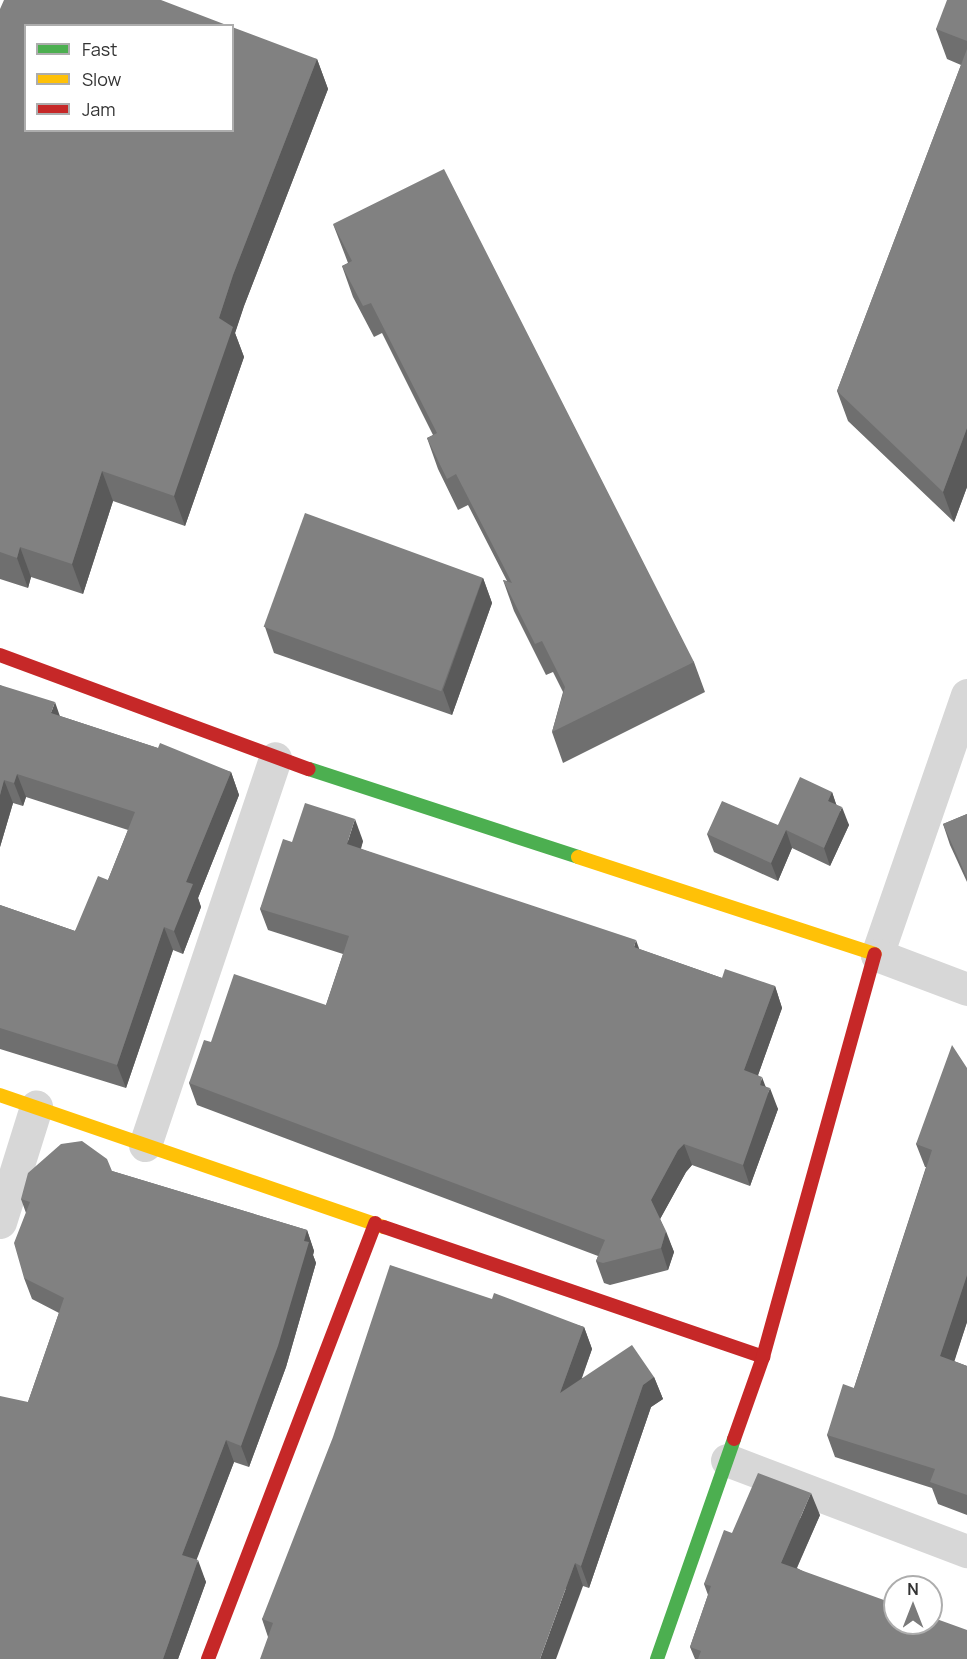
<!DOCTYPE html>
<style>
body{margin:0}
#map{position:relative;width:967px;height:1659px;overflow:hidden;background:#fff;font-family:Manrope,sans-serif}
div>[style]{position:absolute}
.street>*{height:33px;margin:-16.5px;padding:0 16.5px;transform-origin:16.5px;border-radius:16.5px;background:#d7d7d7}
.fast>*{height:14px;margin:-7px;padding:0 7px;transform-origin:7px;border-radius:7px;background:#4caf50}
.slow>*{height:14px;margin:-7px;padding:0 7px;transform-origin:7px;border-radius:7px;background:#ffc107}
.jam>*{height:14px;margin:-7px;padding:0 7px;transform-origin:7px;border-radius:7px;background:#c62828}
.wall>*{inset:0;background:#6f6f6f}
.shaded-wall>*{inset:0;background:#5a5a5a}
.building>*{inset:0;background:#818181;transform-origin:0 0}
span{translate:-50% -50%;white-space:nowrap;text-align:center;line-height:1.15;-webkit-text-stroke:6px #fff;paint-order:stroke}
.legend{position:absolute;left:24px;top:24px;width:210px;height:108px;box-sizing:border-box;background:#fff;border:2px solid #adadad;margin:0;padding:8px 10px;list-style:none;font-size:18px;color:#333}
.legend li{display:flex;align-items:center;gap:12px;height:30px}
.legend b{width:30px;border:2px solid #adadad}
.north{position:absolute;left:883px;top:1575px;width:60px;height:60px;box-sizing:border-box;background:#fff;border:2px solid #adadad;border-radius:50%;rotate:0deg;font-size:16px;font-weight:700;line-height:24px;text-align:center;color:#333}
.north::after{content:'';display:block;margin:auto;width:21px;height:27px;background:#7a7a7a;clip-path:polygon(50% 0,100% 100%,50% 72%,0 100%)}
</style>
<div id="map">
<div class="street">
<i style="left:967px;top:695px;width:275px;rotate:109.1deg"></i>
<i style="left:877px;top:955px;width:96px;rotate:20.7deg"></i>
<i style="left:145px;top:1145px;width:408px;rotate:-71.4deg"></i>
<i style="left:0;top:1222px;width:121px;rotate:-72.6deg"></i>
<i style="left:727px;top:1460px;width:257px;rotate:20.8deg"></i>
</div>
<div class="fast">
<i style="left:309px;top:769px;width:283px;rotate:18.1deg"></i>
<i style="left:657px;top:1659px;width:233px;rotate:-70.7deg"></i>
</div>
<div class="slow">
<i style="left:578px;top:857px;width:312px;rotate:18.1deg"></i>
<i style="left:0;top:1095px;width:406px;rotate:19deg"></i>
</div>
<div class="jam">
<i style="left:0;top:655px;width:329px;rotate:20.3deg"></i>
<i style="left:384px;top:1227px;width:401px;rotate:18.9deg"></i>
<i style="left:734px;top:1439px;width:87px;rotate:-70.5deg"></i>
<i style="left:763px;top:1357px;width:418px;rotate:-74.5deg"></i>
<i style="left:208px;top:1659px;width:467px;rotate:-69deg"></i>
</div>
<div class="wall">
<i style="clip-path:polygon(967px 0,967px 487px,954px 522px,848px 421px,837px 391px,961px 65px,947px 59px,936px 29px)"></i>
<i style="clip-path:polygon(0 9px,317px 59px,328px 89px,244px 306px,235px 333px,244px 357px,185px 526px,113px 501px,83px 594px,31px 577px,28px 588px,0 579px)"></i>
<i style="clip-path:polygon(333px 224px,694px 662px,705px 692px,563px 763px,552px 732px,563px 692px,553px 672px,546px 675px,514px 611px,503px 580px,507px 581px,468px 505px,458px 510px,438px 469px,427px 438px,433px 435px,382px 333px,374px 337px,353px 297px,342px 266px,348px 263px,345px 255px)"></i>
<i style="clip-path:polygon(483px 578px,492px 603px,452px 715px,274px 653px,265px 627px)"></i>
<i style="clip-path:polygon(0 685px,60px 716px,231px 772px,239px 795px,198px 898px,201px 907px,183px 954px,173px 950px,126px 1088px,0 1049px,0 905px,75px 931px,108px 880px,128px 830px,26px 797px,23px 806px,13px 803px,0 847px)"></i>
<i style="clip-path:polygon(832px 792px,836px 804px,849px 825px,830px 866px,792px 848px,778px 881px,714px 852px,707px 834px,778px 825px)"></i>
<i style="clip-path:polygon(967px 814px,967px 882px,950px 845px,943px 824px)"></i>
<i style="clip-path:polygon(363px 841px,361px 849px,639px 949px,722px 978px,775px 986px,782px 1008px,758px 1075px,765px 1086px,778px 1109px,750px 1186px,692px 1165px,686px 1172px,660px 1219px,674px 1252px,668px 1270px,610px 1285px,604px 1283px,596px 1261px,598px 1256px,197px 1105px,189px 1083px,211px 1042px,326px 1005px,343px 954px,268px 930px,260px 909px,292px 842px)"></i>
<i style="clip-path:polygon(967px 1068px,967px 1322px,954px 1361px,967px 1366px,967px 1515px,938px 1504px,932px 1488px,835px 1457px,827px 1435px,854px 1388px,926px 1167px,925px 1167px,916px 1144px)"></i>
<i style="clip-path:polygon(112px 1171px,307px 1230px,314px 1251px,313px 1255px,316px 1263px,286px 1367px,249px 1467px,234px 1462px,196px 1560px,206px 1582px,178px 1659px,0 1659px,28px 1402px,59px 1313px,32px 1299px,24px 1278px,26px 1213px,21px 1199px)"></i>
<i style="clip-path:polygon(492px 1299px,584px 1327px,592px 1349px,582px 1378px,654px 1377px,663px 1399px,651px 1407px,589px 1588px,583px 1586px,268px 1637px,262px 1619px)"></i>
<i style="clip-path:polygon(820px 1515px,797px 1568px,967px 1659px,695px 1659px,690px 1647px,708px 1595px,704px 1584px,732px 1533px)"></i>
</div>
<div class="shaded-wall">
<i style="clip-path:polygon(317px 59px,328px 89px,244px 306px,235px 333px,244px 357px,185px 526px,174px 496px,219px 318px,233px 275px)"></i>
<i style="clip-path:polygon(967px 428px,967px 487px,954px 522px,943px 492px)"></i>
<i style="clip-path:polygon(102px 471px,113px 501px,83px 594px,72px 564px)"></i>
<i style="clip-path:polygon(20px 547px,31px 577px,28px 588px,17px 558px)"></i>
<i style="clip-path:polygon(483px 578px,492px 603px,452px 715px,443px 690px)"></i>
<i style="clip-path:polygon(55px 702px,63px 725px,51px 713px)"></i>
<i style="clip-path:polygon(231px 772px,239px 795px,198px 898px,201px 907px,183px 954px,174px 931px,186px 882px)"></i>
<i style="clip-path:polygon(17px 774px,26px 797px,23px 806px,14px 783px)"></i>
<i style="clip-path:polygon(4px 780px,13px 803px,0 847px,0 795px)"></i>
<i style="clip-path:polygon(832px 792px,838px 810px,828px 801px)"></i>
<i style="clip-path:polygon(842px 807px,849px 825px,830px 866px,824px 848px)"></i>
<i style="clip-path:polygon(355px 819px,363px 841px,355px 866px,347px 844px)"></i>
<i style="clip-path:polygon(786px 830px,792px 848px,778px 881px,771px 863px)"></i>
<i style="clip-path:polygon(164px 927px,173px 950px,126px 1088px,117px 1065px)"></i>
<i style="clip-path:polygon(636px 940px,644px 962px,634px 947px)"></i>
<i style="clip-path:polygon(775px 986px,782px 1008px,752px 1092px,744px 1070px)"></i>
<i style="clip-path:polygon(762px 1077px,768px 1093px,770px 1088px,778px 1109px,750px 1186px,743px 1165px)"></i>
<i style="clip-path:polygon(684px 1144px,692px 1165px,686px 1172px,659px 1221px,651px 1200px,678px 1150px)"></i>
<i style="clip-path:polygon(307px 1230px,314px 1251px,313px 1255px,316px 1263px,286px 1367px,249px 1467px,241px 1446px)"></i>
<i style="clip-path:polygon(666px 1231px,674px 1252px,668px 1270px,661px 1248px)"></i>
<i style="clip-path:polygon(967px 1275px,967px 1322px,949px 1378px,940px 1356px)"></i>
<i style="clip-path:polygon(584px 1327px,592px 1349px,568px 1415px,560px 1393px)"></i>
<i style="clip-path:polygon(654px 1377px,663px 1399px,651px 1407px,589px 1588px,581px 1566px,643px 1385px)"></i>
<i style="clip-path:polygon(226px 1440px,234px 1462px,190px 1577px,182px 1555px)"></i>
<i style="clip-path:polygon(811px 1493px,820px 1515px,789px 1585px,781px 1563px)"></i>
<i style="clip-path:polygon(198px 1560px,206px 1582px,178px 1659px,163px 1659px)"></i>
<i style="clip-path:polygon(575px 1563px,583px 1586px,556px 1659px,540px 1659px)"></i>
</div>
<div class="building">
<i style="clip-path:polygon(4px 0,161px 0,229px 26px,26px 26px,26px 130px,232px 130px,232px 27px,317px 59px,233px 275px,219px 318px,233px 327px,174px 496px,102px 471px,72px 564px,20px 547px,17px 558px,0 552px,0 9px)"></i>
<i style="clip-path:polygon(947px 0,967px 0,967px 41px,936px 29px)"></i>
<i style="clip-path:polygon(967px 49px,967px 428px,943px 492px,837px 391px)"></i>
<i style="clip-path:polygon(444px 169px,694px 662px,552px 732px,565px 687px,542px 641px,535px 644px,503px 580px,512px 583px,456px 474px,447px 479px,427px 438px,437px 433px,371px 303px,363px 306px,342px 266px,352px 261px,333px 224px)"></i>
<i style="left:305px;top:513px;width:189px;height:121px;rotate:20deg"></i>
<i style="clip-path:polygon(0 685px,55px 702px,51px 713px,158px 748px,160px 743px,231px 772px,186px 882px,193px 884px,174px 931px,164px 927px,117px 1065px,0 1028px,0 905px,75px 931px,98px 876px,108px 880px,135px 812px,17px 774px,14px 783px,4px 780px,0 795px)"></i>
<i style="clip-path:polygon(800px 777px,832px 792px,828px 801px,842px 807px,824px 848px,786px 830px,771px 863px,707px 834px,722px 801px,778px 825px)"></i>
<i style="clip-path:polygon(305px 803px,355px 819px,347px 844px,636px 940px,634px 947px,722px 978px,725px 969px,775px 986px,744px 1070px,762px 1077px,760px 1085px,770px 1088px,743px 1165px,684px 1144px,678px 1150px,651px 1200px,666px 1231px,661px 1248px,603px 1263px,596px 1261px,605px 1240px,189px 1083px,204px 1040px,211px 1042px,234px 974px,326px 1005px,349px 936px,260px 909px,283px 839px,292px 842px)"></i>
<i style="clip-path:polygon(967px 814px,967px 878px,943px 824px)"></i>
<i style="clip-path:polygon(952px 1045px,967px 1068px,967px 1275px,940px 1356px,967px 1366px,967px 1495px,930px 1482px,935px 1469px,827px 1435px,843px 1384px,854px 1388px,932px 1150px,916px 1144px)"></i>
<i style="clip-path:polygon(82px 1141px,107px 1159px,112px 1171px,307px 1230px,304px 1241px,309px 1242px,278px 1346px,241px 1446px,226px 1440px,182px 1555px,198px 1560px,163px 1659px,0 1659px,0 1396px,28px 1402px,64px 1298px,24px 1278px,14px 1243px,30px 1202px,21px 1199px,28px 1173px,61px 1144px)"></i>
<i style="clip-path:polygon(390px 1265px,492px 1299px,494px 1293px,584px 1327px,560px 1393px,632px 1345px,654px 1377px,643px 1385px,581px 1566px,575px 1563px,540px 1659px,260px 1659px,273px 1623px,262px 1619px,333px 1437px)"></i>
<i style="clip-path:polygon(758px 1473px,811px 1493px,781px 1563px,895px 1604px,895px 1623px,931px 1623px,931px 1617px,967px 1630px,967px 1659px,698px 1659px,701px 1651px,690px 1647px,711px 1586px,704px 1584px,724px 1530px,732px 1533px)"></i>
</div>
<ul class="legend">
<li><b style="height:8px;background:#4caf50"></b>Fast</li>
<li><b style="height:8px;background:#ffc107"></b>Slow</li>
<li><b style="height:8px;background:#c62828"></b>Jam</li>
</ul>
<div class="north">N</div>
</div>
